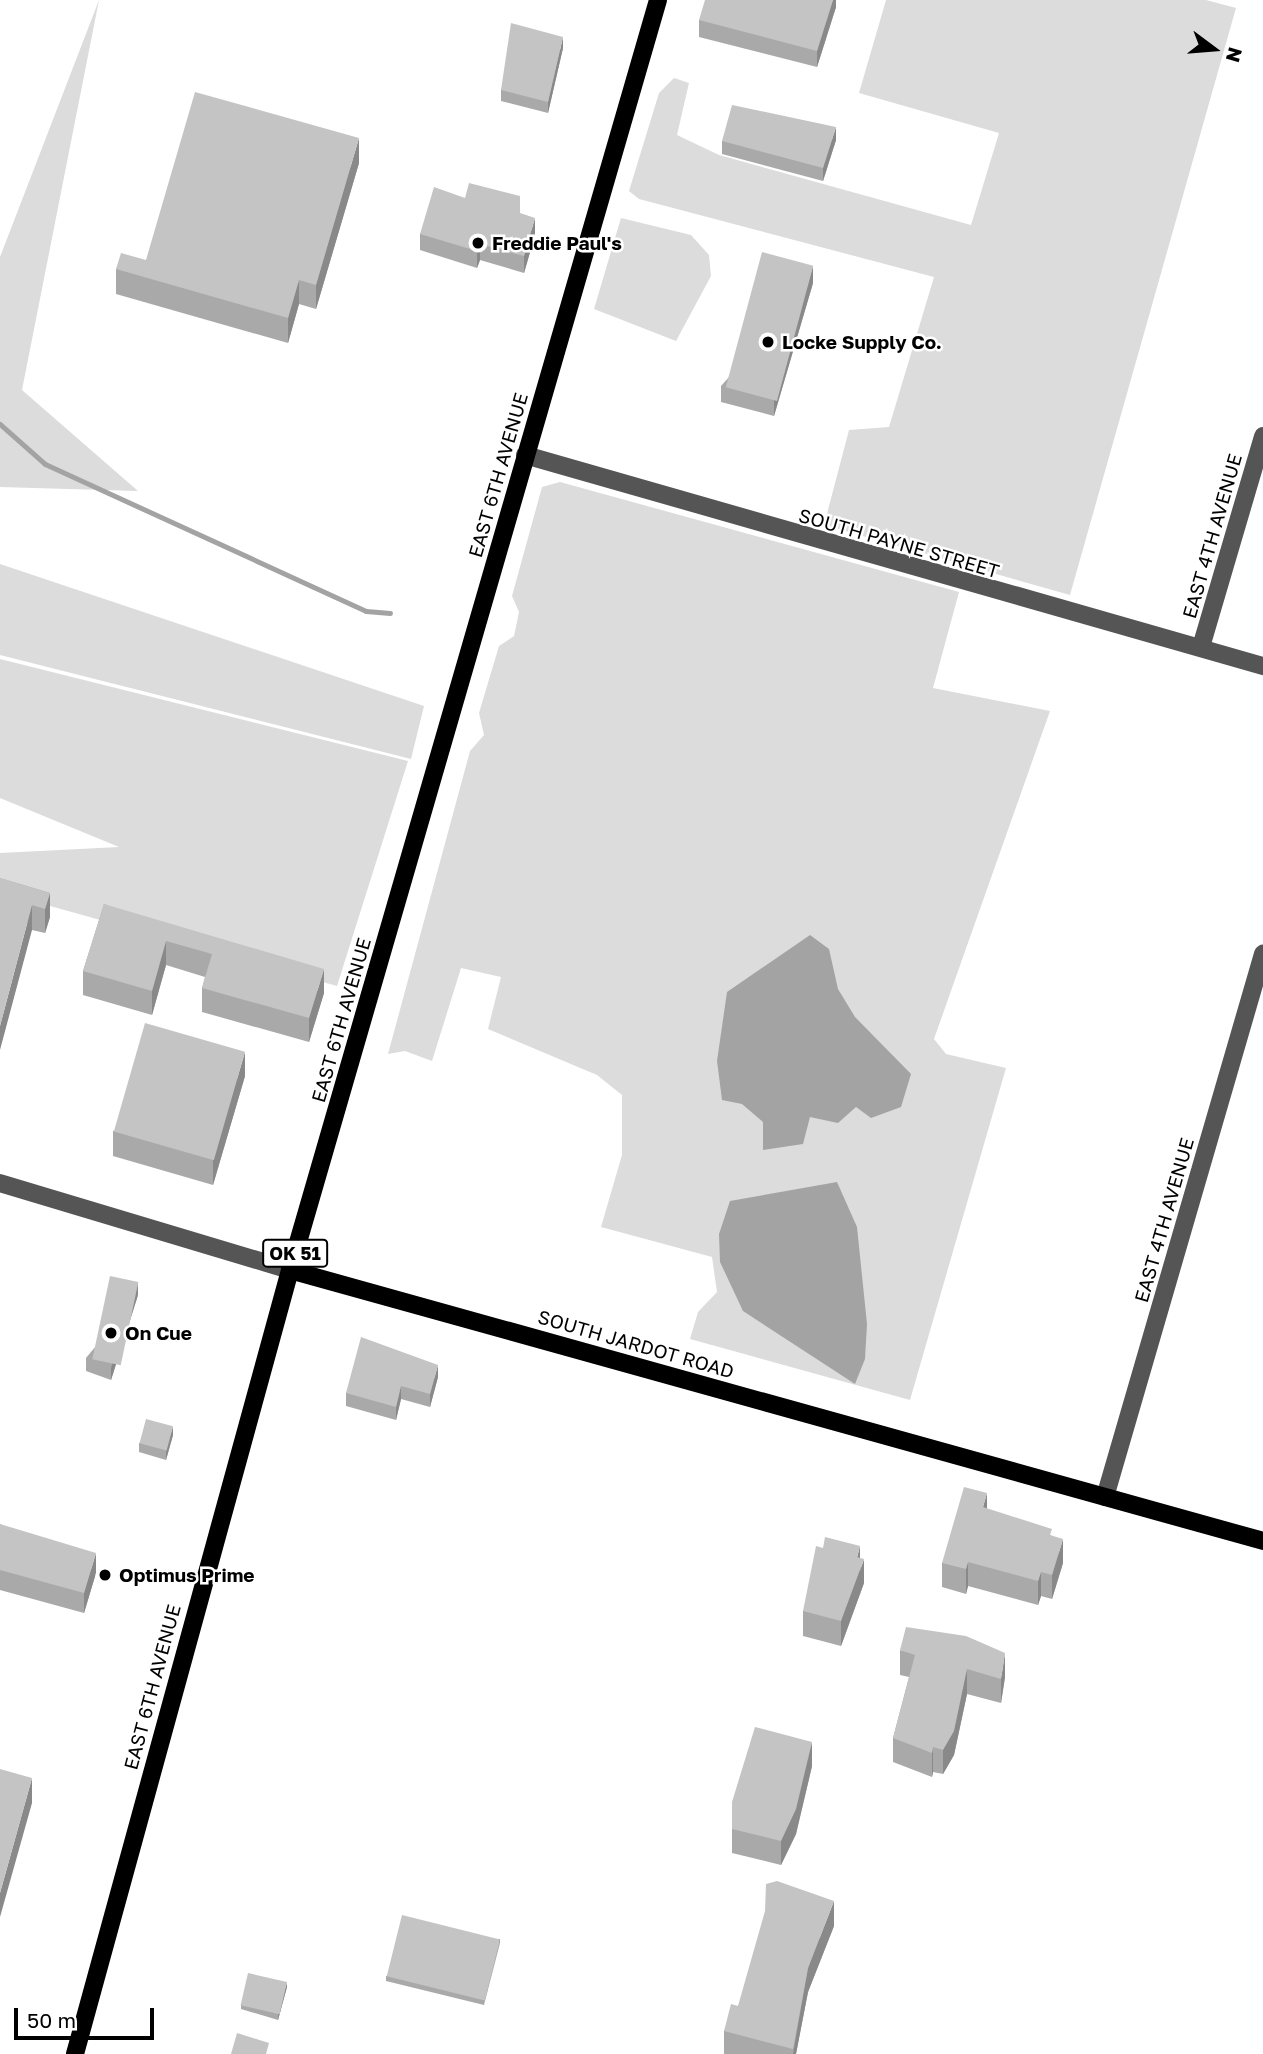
<!DOCTYPE html>
<style>
body{margin:0}
#map{position:relative;width:1263px;height:2054px;overflow:hidden;background:#fff;font-family:"Golos Text",sans-serif}
div>[style]{position:absolute}
.green>*{inset:0;background:#dcdcdc}
.water>*{inset:0;background:#a3a3a3}
.stream>*{height:5px;margin:-2.5px;padding:0 2.5px;transform-origin:2.5px;border-radius:2.5px;background:#a3a3a3}
.minor>*{height:18px;margin:-9px;padding:0 9px;transform-origin:9px;border-radius:9px;background:#555}
.major>*{height:18px;margin:-9px;padding:0 9px;transform-origin:9px;border-radius:9px;background:#000}
.wall>*{inset:0;background:#a9a9a9}
.shaded-wall>*{inset:0;background:#898989;transform-origin:0 0}
.building>*{inset:0;background:#c4c4c4;transform-origin:0 0}
.dots>*{width:19px;height:19px;translate:-50% -50%;box-sizing:border-box;border:4px solid #fff;border-radius:50%}
span{translate:-50% -50%;white-space:nowrap;text-align:center;line-height:1.15;-webkit-text-stroke:5px #fff;paint-order:stroke}
.shield-label span{padding:2px 5px;background:#fff;border:2px solid;border-radius:5px;-webkit-text-stroke-width:0}
.shield-label{font-size:18px;color:#000;font-weight:700}
.poi-label{font-size:19px;color:#000;font-weight:700}
.left{translate:0 -50%;text-align:left}
.street-label{font-size:19px;color:#000}
.north{position:absolute;left:1179px;top:14px;width:70px;height:70px;-webkit-text-stroke:5px #fff;paint-order:stroke;rotate:106deg;font-size:19px;font-weight:700;line-height:28px;text-align:center;color:#000}
.north::after{content:'';display:block;margin:auto;width:24px;height:32px;background:#000;clip-path:polygon(50% 0,100% 100%,50% 72%,0 100%)}
.scale{position:absolute;left:14px;top:2008px;width:140px;height:32px;box-sizing:border-box;border:4px solid #000;border-top:0;padding-left:9px;font-size:21px;line-height:24px;white-space:nowrap;color:#000;-webkit-text-stroke:5px #fff;paint-order:stroke}
</style>
<div id="map">
<div class="green">
<i style="clip-path:polygon(99px 0,22px 390px,138px 491px,0 487px,0 257px)"></i>
<i style="clip-path:polygon(886px 0,1206px 0,1236px 8px,1070px 595px,824px 525px,849px 430px,889px 427px,934px 277px,639px 199px,629px 191px,659px 93px,674px 78px,689px 83px,677px 135px,719px 155px,971px 225px,999px 133px,859px 93px)"></i>
<i style="clip-path:polygon(621px 218px,691px 235px,709px 255px,711px 276px,676px 341px,594px 309px)"></i>
<i style="clip-path:polygon(560px 482px,959px 592px,933px 688px,1050px 711px,934px 1039px,946px 1054px,1006px 1068px,910px 1400px,690px 1339px,698px 1312px,717px 1292px,712px 1257px,601px 1227px,622px 1155px,622px 1095px,597px 1075px,488px 1029px,501px 977px,461px 968px,432px 1061px,405px 1051px,388px 1054px,470px 751px,484px 735px,479px 713px,499px 646px,514px 636px,519px 612px,512px 596px,542px 487px)"></i>
<i style="clip-path:polygon(0 564px,424px 706px,411px 759px,0 655px)"></i>
<i style="clip-path:polygon(0 659px,408px 761px,337px 986px,0 892px,0 853px,119px 847px,0 798px)"></i>
</div>
<div class="water">
<i style="clip-path:polygon(810px 935px,829px 949px,838px 989px,855px 1017px,911px 1074px,901px 1107px,871px 1118px,856px 1107px,838px 1123px,810px 1117px,803px 1144px,763px 1150px,763px 1122px,742px 1104px,722px 1100px,717px 1061px,727px 992px)"></i>
<i style="clip-path:polygon(837px 1182px,857px 1227px,867px 1324px,865px 1359px,855px 1384px,743px 1311px,720px 1262px,719px 1234px,730px 1201px)"></i>
</div>
<div class="stream">
<i style="left:0;top:424px;width:60px;rotate:41.6deg"></i>
<i style="left:45px;top:464px;width:353px;rotate:24.6deg"></i>
<i style="left:366px;top:611px;width:24px;rotate:5deg"></i>
</div>
<div class="minor">
<i style="left:525px;top:455px;width:768px;rotate:15.96deg"></i>
<i style="left:1201px;top:647px;width:220px;rotate:-73.6deg"></i>
<i style="left:0;top:1183px;width:303px;rotate:16.7deg"></i>
<i style="left:1105px;top:1497px;width:566px;rotate:-73.78deg"></i>
</div>
<div class="major">
<i style="left:290px;top:1270px;width:1010px;rotate:15.56deg"></i>
<i style="left:75px;top:2054px;width:813px;rotate:-74.66deg"></i>
<i style="left:290px;top:1270px;width:1322px;rotate:-73.84deg"></i>
</div>
<div class="wall">
<i style="clip-path:polygon(836px 0,836px 7px,817px 67px,699px 37px,699px 20px)"></i>
<i style="clip-path:polygon(563px 48px,548px 113px,501px 101px,501px 90px)"></i>
<i style="clip-path:polygon(836px 140px,823px 181px,722px 154px,722px 141px)"></i>
<i style="clip-path:polygon(359px 163px,316px 309px,299px 304px,288px 343px,116px 294px,116px 269px,146px 260px)"></i>
<i style="clip-path:polygon(465px 198px,520px 213px,535px 235px,524px 273px,480px 260px,477px 268px,420px 250px,420px 234px)"></i>
<i style="clip-path:polygon(813px 283px,774px 416px,721px 402px,721px 386px)"></i>
<i style="clip-path:polygon(0 878px,50px 893px,50px 917px,45px 933px,32px 930px)"></i>
<i style="clip-path:polygon(104px 904px,324px 993px,309px 1042px,202px 1012px,202px 988px,205px 977px,166px 965px,152px 1015px,83px 995px,83px 971px)"></i>
<i style="clip-path:polygon(245px 1076px,213px 1185px,113px 1156px,113px 1131px)"></i>
<i style="clip-path:polygon(138px 1295px,111px 1380px,86px 1371px,86px 1358px)"></i>
<i style="clip-path:polygon(438px 1377px,430px 1407px,401px 1399px,396px 1420px,346px 1406px,346px 1393px)"></i>
<i style="clip-path:polygon(173px 1435px,166px 1460px,139px 1452px,139px 1443px)"></i>
<i style="clip-path:polygon(987px 1509px,1052px 1536px,1063px 1563px,1052px 1599px,1041px 1596px,1038px 1605px,968px 1586px,966px 1594px,942px 1587px,942px 1563px)"></i>
<i style="clip-path:polygon(0 1524px,96px 1573px,84px 1613px,0 1590px)"></i>
<i style="clip-path:polygon(860px 1558px,864px 1583px,841px 1646px,803px 1636px,803px 1611px)"></i>
<i style="clip-path:polygon(900px 1650px,1005px 1677px,1001px 1703px,967px 1694px,954px 1755px,943px 1774px,933px 1772px,932px 1777px,893px 1762px,893px 1738px,909px 1677px,900px 1675px)"></i>
<i style="clip-path:polygon(812px 1766px,796px 1834px,781px 1865px,732px 1853px,732px 1802px)"></i>
<i style="clip-path:polygon(834px 1926px,808px 1992px,796px 2054px,724px 2054px,724px 2031px,738px 2006px)"></i>
<i style="clip-path:polygon(500px 1943px,484px 2005px,386px 1981px,386px 1976px)"></i>
<i style="clip-path:polygon(287px 1987px,278px 2020px,241px 2009px,241px 2005px)"></i>
</div>
<div class="shaded-wall">
<i style="clip-path:polygon(833px 0,836px 0,836px 7px,817px 67px,817px 51px)"></i>
<i style="clip-path:polygon(563px 37px,563px 48px,548px 113px,548px 102px)"></i>
<i style="clip-path:polygon(836px 127px,836px 140px,823px 181px,823px 168px)"></i>
<i style="clip-path:polygon(359px 138px,359px 163px,316px 309px,316px 285px)"></i>
<i style="clip-path:polygon(535px 218px,535px 235px,524px 273px,524px 256px)"></i>
<i style="clip-path:polygon(480px 244px,480px 260px,477px 268px,477px 251px)"></i>
<i style="clip-path:polygon(813px 266px,813px 283px,774px 416px,774px 400px)"></i>
<i style="clip-path:polygon(299px 280px,299px 304px,288px 343px,288px 318px)"></i>
<i style="clip-path:polygon(50px 893px,50px 917px,45px 933px,45px 909px)"></i>
<i style="clip-path:polygon(32px 905px,32px 930px,0 1050px,0 1026px)"></i>
<i style="clip-path:polygon(166px 941px,166px 965px,152px 1015px,152px 991px)"></i>
<i style="clip-path:polygon(324px 969px,324px 993px,309px 1042px,309px 1018px)"></i>
<i style="clip-path:polygon(245px 1052px,245px 1076px,213px 1185px,213px 1160px)"></i>
<i style="clip-path:polygon(138px 1282px,138px 1295px,111px 1380px,111px 1368px)"></i>
<i style="clip-path:polygon(438px 1365px,438px 1377px,430px 1407px,430px 1394px)"></i>
<i style="clip-path:polygon(401px 1386px,401px 1399px,396px 1420px,396px 1407px)"></i>
<i style="clip-path:polygon(173px 1426px,173px 1435px,166px 1460px,166px 1451px)"></i>
<i style="clip-path:polygon(987px 1493px,987px 1518px,983px 1507px)"></i>
<i style="clip-path:polygon(1063px 1539px,1063px 1563px,1052px 1599px,1052px 1575px)"></i>
<i style="clip-path:polygon(860px 1546px,860px 1571px,864px 1559px,864px 1583px,841px 1646px,841px 1621px)"></i>
<i style="clip-path:polygon(96px 1553px,96px 1573px,84px 1613px,84px 1593px)"></i>
<i style="clip-path:polygon(968px 1562px,968px 1586px,966px 1594px,966px 1569px)"></i>
<i style="clip-path:polygon(1041px 1572px,1041px 1596px,1038px 1605px,1038px 1581px)"></i>
<i style="clip-path:polygon(1005px 1653px,1005px 1677px,1001px 1703px,1001px 1679px)"></i>
<i style="clip-path:polygon(967px 1669px,967px 1694px,954px 1755px,943px 1774px,943px 1750px)"></i>
<i style="clip-path:polygon(812px 1742px,812px 1766px,796px 1834px,781px 1865px,781px 1841px)"></i>
<i style="clip-path:polygon(933px 1747px,933px 1772px,932px 1777px,932px 1753px)"></i>
<i style="clip-path:polygon(32px 1778px,32px 1803px,0 1917px,0 1893px)"></i>
<i style="clip-path:polygon(834px 1901px,834px 1926px,808px 1992px,796px 2054px,793px 2054px,808px 1968px)"></i>
<i style="left:500px;top:1939px;width:4px;height:64px;rotate:90deg"></i>
<i style="clip-path:polygon(287px 1982px,287px 1987px,278px 2020px,278px 2016px)"></i>
</div>
<div class="building">
<i style="clip-path:polygon(705px 0,833px 0,817px 51px,699px 20px)"></i>
<i style="clip-path:polygon(511px 23px,563px 37px,548px 102px,501px 90px)"></i>
<i style="clip-path:polygon(195px 92px,359px 138px,316px 285px,299px 280px,288px 318px,116px 269px,121px 253px,146px 260px)"></i>
<i style="clip-path:polygon(732px 105px,836px 127px,823px 168px,722px 141px)"></i>
<i style="clip-path:polygon(469px 183px,520px 196px,520px 213px,535px 218px,524px 256px,480px 244px,477px 251px,420px 234px,434px 187px,465px 198px)"></i>
<i style="left:762px;top:252px;width:53px;height:140px;rotate:15deg"></i>
<i style="clip-path:polygon(0 878px,50px 893px,45px 909px,32px 905px,0 1026px)"></i>
<i style="clip-path:polygon(104px 904px,324px 969px,309px 1018px,202px 988px,212px 954px,166px 941px,152px 991px,83px 971px)"></i>
<i style="left:145px;top:1023px;width:104px;height:113px;rotate:16deg"></i>
<i style="left:110px;top:1276px;width:29px;height:85px;rotate:12deg"></i>
<i style="clip-path:polygon(361px 1337px,438px 1365px,430px 1394px,401px 1386px,396px 1407px,346px 1393px)"></i>
<i style="left:146px;top:1419px;width:28px;height:25px;rotate:15deg"></i>
<i style="clip-path:polygon(964px 1487px,987px 1493px,983px 1507px,1052px 1529px,1050px 1535px,1063px 1539px,1052px 1575px,1041px 1572px,1038px 1581px,968px 1562px,966px 1569px,942px 1563px)"></i>
<i style="clip-path:polygon(0 1524px,96px 1553px,84px 1593px,0 1570px)"></i>
<i style="clip-path:polygon(825px 1537px,860px 1546px,857px 1557px,864px 1559px,841px 1621px,803px 1611px,816px 1546px,823px 1548px)"></i>
<i style="clip-path:polygon(906px 1627px,966px 1636px,1005px 1653px,1001px 1679px,967px 1669px,954px 1731px,943px 1750px,933px 1747px,932px 1753px,893px 1738px,915px 1655px,900px 1650px)"></i>
<i style="clip-path:polygon(755px 1727px,812px 1742px,796px 1809px,781px 1841px,732px 1829px,732px 1802px)"></i>
<i style="clip-path:polygon(0 1769px,32px 1778px,0 1893px)"></i>
<i style="clip-path:polygon(777px 1881px,834px 1901px,808px 1968px,793px 2049px,724px 2031px,731px 2004px,738px 2006px,765px 1911px,766px 1884px)"></i>
<i style="left:402px;top:1915px;width:101px;height:63px;rotate:14deg"></i>
<i style="left:248px;top:1973px;width:40px;height:33px;rotate:13deg"></i>
<i style="clip-path:polygon(237px 2033px,269px 2043px,266px 2054px,231px 2054px)"></i>
</div>
<div class="dots">
<i style="left:478px;top:243px;background:#000"></i>
<i style="left:768px;top:342px;background:#000"></i>
<i style="left:111px;top:1333px;background:#000"></i>
<i style="left:105px;top:1575px;background:#000"></i>
</div>
<div class="shield-label">
<span style="left:295px;top:1253px">OK 51</span>
</div>
<div class="poi-label">
<span class="left" style="left:492px;top:243px">Freddie Paul's</span>
<span class="left" style="left:782px;top:342px">Locke Supply Co.</span>
<span class="left" style="left:125px;top:1333px">On Cue</span>
<span class="left" style="left:119px;top:1575px">Optimus Prime</span>
</div>
<div class="street-label">
<span style="left:498px;top:475px;rotate:-74deg">EAST 6TH AVENUE</span>
<span style="left:1212px;top:536px;rotate:-74deg">EAST 4TH AVENUE</span>
<span style="left:899px;top:543px;rotate:16deg">SOUTH PAYNE STREET</span>
<span style="left:341px;top:1020px;rotate:-74deg">EAST 6TH AVENUE</span>
<span style="left:1164px;top:1220px;rotate:-74deg">EAST 4TH AVENUE</span>
<span style="left:636px;top:1344px;rotate:16deg">SOUTH JARDOT ROAD</span>
<span style="left:152px;top:1687px;rotate:-75deg">EAST 6TH AVENUE</span>
</div>
<div class="north">N</div>
<div class="scale">50 m</div>
</div>
